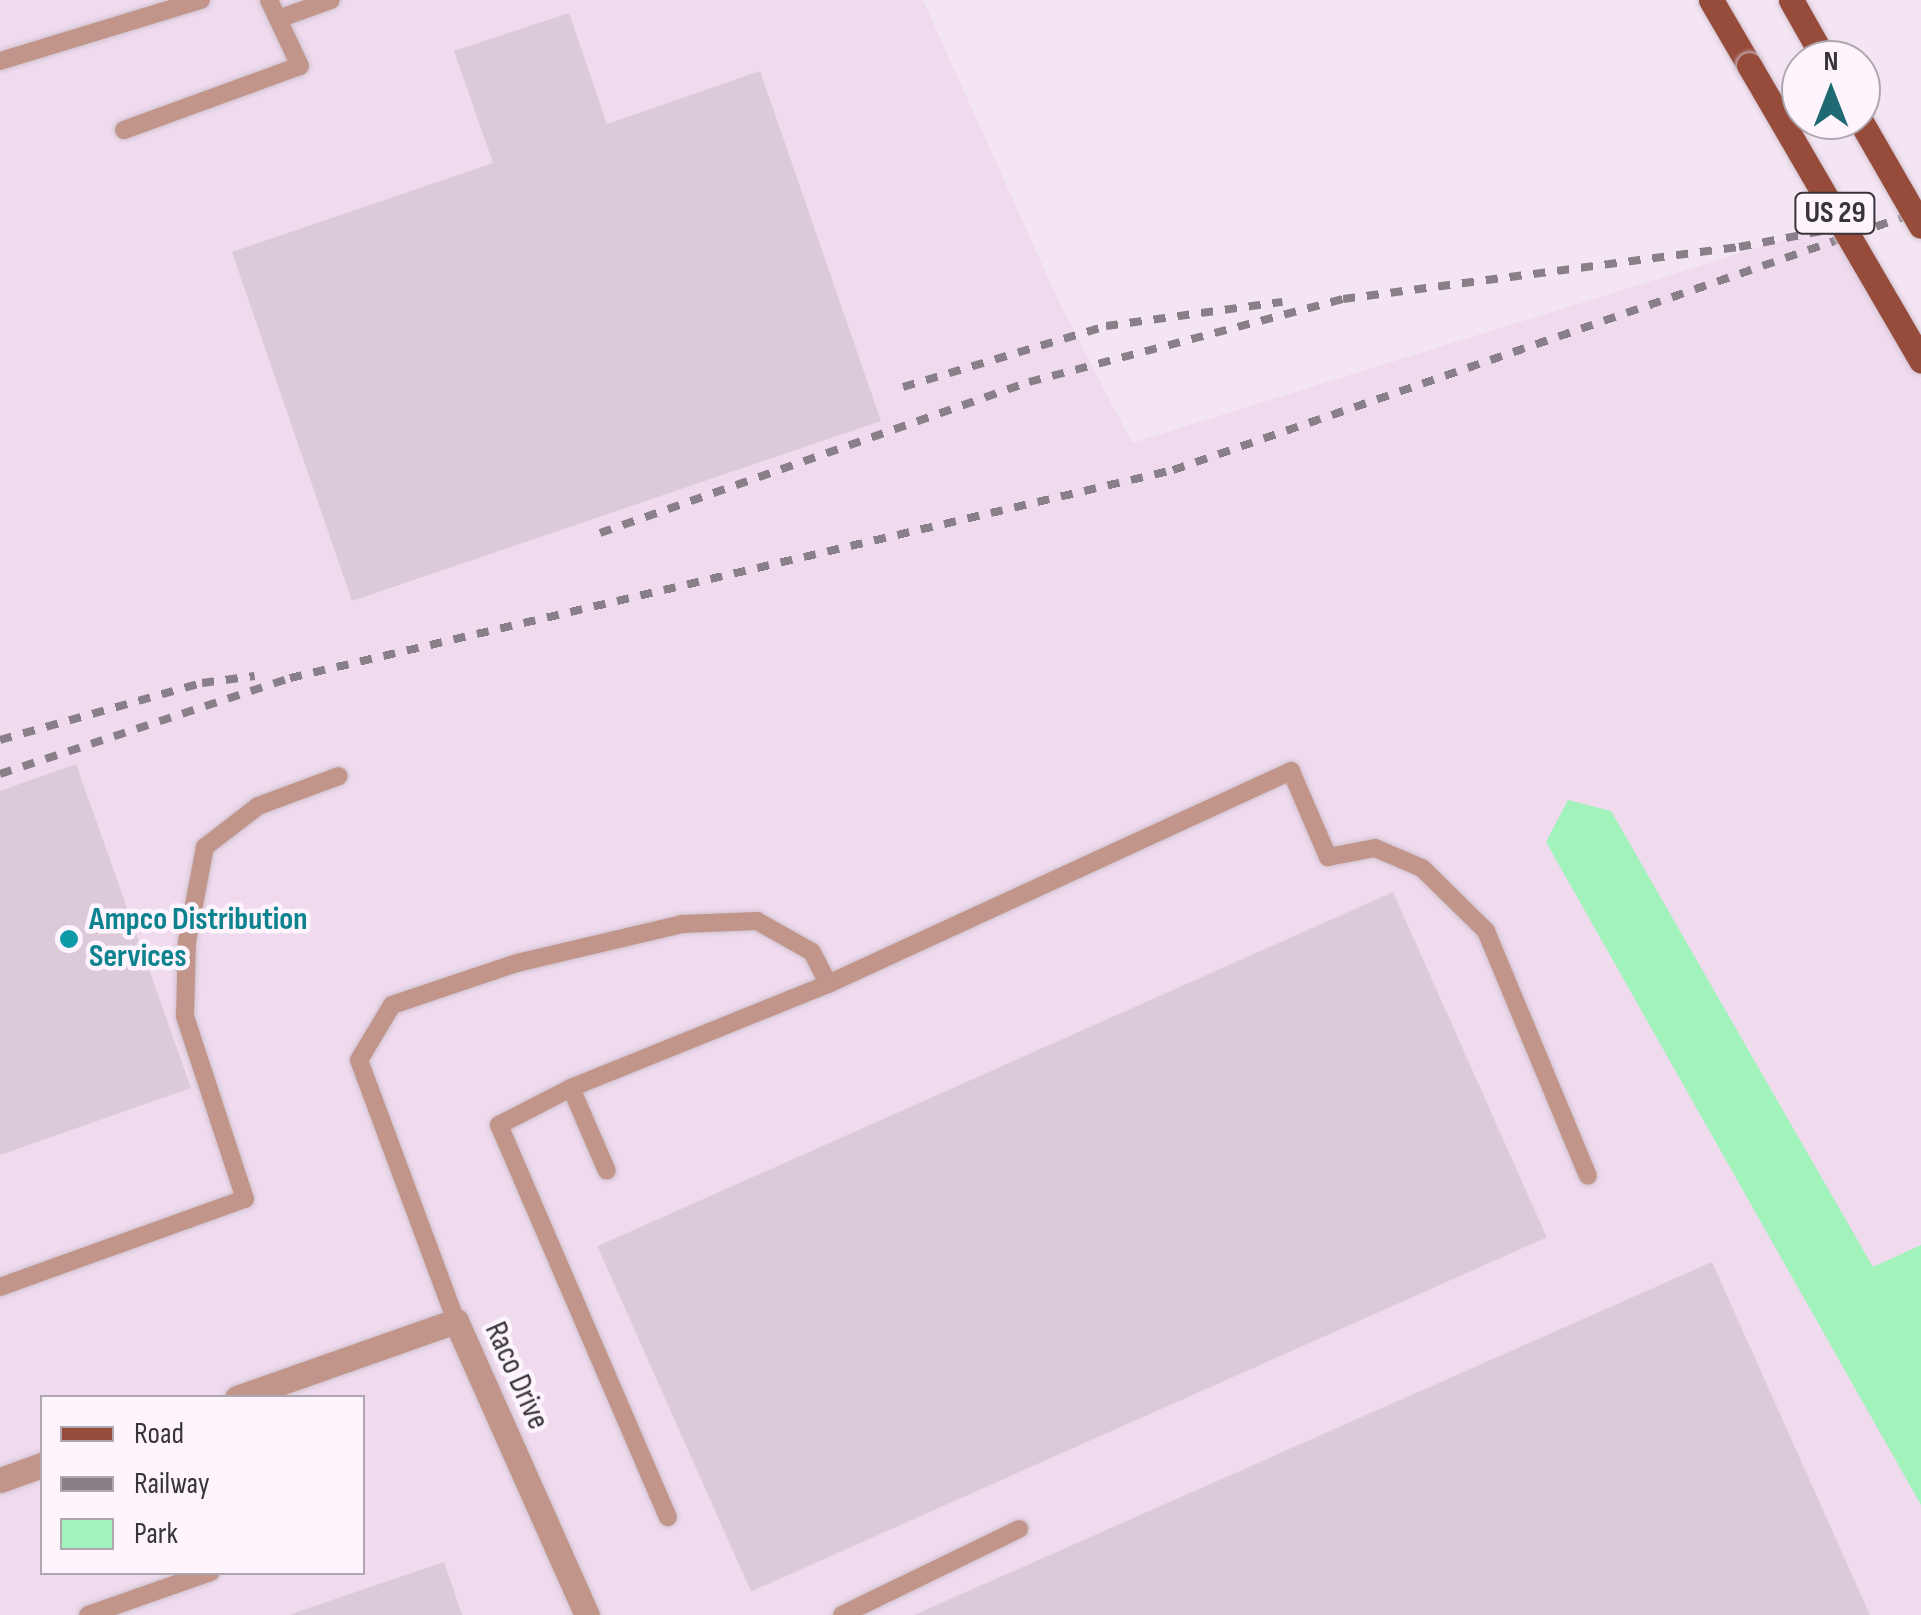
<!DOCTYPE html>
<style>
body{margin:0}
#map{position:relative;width:1921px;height:1615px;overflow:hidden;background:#f4e5f3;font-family:"Sofia Sans Condensed",sans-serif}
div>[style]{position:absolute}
.built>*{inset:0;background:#efdaee}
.green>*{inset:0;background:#a2f2bc}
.building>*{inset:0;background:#dbcbd8;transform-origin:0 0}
.roads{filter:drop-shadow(0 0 2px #cfc2ce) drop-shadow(0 0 2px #cfc2ce)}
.lane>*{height:18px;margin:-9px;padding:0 9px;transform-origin:9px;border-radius:9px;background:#c1958a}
.street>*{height:25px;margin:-12.5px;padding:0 12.5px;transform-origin:12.5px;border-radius:12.5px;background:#c1958a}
.primary>*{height:25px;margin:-12.5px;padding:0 12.5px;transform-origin:12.5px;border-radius:12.5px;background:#974b3a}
.rail>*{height:8px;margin-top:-4px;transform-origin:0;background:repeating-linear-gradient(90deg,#887f88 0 12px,transparent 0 24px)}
.bridges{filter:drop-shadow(0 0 2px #cfc2ce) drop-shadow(0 0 2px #cfc2ce)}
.primary-bridge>*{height:25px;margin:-12.5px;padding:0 12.5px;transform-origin:12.5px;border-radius:12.5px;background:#974b3a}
.dots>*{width:28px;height:28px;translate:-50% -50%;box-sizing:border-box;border:5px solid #fdf4fd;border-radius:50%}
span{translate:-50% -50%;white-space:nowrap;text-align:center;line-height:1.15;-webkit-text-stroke:9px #fdf4fd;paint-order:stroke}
.shield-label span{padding:2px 8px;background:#fdf4fd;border:2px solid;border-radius:8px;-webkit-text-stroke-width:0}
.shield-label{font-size:30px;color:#393439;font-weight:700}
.culture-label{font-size:32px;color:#0d838f;font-weight:700}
.left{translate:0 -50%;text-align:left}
.street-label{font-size:32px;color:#393439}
.legend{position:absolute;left:40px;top:1395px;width:325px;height:180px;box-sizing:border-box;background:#fdf4fd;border:2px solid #afa7af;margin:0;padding:12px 18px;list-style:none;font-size:30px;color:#393439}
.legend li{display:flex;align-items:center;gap:20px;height:50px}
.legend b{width:50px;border:2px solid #afa7af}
.north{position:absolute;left:1781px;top:40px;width:100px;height:100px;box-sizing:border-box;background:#fdf4fd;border:2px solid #afa7af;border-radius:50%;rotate:0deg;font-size:28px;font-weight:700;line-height:40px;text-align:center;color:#393439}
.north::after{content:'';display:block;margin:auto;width:35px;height:45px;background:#1f6a72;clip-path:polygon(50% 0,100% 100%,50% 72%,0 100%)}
</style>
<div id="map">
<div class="built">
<i style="clip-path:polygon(evenodd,0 0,923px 0,1059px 302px,1132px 443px,1847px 220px,1921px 369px,1921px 1615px,0 1615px,0 0,42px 1398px,362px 1398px,362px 1572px,42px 1572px,42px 1398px)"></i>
</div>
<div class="green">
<i style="clip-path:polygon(1568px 800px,1611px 811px,1873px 1267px,1921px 1245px,1921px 1505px,1546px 842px)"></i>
</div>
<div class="building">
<i style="clip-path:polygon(569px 13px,607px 124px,760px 71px,881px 421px,352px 601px,232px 252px,493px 163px,454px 51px)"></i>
<i style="clip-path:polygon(76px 764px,191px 1088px,0 1155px,0 791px)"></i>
<i style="left:1393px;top:892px;width:378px;height:871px;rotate:66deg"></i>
<i style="clip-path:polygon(1712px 1262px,1870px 1615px,914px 1615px)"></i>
<i style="clip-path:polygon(444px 1562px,462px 1615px,291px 1615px,291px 1614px)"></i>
</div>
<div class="roads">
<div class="lane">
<i style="left:278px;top:19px;width:56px;rotate:-19.7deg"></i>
<i style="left:0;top:61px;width:210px;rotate:-16.9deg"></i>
<i style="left:124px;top:130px;width:187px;rotate:-20deg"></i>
<i style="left:300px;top:66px;width:73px;rotate:-115.2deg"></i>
<i style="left:828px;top:984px;width:510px;rotate:-24.7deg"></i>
<i style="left:1291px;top:771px;width:94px;rotate:66.7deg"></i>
<i style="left:1328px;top:857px;width:48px;rotate:-10.8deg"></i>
<i style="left:1375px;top:848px;width:51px;rotate:23.1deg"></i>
<i style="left:1422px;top:868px;width:90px;rotate:44.5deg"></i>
<i style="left:1486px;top:931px;width:265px;rotate:67.4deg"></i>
<i style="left:571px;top:1088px;width:81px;rotate:152.8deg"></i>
<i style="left:499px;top:1125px;width:427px;rotate:66.7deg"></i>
<i style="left:0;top:1287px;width:260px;rotate:-19.8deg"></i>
<i style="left:245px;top:1199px;width:193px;rotate:-108.2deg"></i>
<i style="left:185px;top:1016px;width:74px;rotate:-88.5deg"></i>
<i style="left:187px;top:942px;width:97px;rotate:-79.3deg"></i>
<i style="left:205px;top:847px;width:67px;rotate:-37.7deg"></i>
<i style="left:258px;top:806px;width:86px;rotate:-20.3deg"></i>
<i style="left:456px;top:1321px;width:278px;rotate:-110.4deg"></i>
<i style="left:359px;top:1060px;width:64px;rotate:-59deg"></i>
<i style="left:392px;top:1005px;width:132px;rotate:-18.6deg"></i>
<i style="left:517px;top:963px;width:170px;rotate:-13.3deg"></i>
<i style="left:682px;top:924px;width:75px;rotate:-2.3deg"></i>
<i style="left:757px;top:921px;width:63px;rotate:29.4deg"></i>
<i style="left:812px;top:952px;width:36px;rotate:63deg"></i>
<i style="left:828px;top:984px;width:277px;rotate:158deg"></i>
<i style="left:571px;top:1088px;width:90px;rotate:66.6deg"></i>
<i style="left:88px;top:1615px;width:130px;rotate:-19.3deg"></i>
<i style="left:842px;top:1615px;width:197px;rotate:-25.9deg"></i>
</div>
<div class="street">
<i style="left:237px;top:1398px;width:232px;rotate:-19.4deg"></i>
<i style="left:456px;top:1321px;width:322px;rotate:66deg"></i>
<i style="left:0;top:1480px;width:45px;rotate:-19.7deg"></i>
</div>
<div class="primary">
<i style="left:1711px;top:0;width:75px;rotate:59.7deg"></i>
<i style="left:1791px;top:0;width:69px;rotate:60.5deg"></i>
</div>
</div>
<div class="rail">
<i style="left:903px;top:387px;width:212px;rotate:-16.7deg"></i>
<i style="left:1106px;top:326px;width:178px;rotate:-7.8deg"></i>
<i style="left:600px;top:533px;width:455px;rotate:-19.4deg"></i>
<i style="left:1029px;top:382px;width:325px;rotate:-14.8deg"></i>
<i style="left:1343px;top:299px;width:399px;rotate:-7.5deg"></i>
<i style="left:1739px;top:247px;width:101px;rotate:-10.9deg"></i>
<i style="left:0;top:740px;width:210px;rotate:-15.8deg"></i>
<i style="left:202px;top:683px;width:53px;rotate:-7.5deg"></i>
<i style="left:0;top:774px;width:305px;rotate:-18.3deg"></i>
<i style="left:290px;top:678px;width:907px;rotate:-13.25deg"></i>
<i style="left:1173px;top:470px;width:792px;rotate:-19.1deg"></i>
</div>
<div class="bridges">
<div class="primary-bridge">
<i style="left:1749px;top:65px;width:342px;rotate:59.8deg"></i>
<i style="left:1860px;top:120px;width:122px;rotate:60.1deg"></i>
</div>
</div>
<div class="dots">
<i style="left:69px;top:939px;background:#0f9aa8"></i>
</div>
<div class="shield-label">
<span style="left:1835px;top:213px">US 29</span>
</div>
<div class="culture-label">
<span class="left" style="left:89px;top:939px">Ampco Distribution<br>Services</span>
</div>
<div class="street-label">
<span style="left:516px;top:1376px;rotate:66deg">Raco Drive</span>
</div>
<ul class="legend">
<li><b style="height:12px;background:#974b3a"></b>Road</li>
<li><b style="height:12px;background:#887f88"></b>Railway</li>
<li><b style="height:28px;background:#a2f2bc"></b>Park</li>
</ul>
<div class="north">N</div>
</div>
